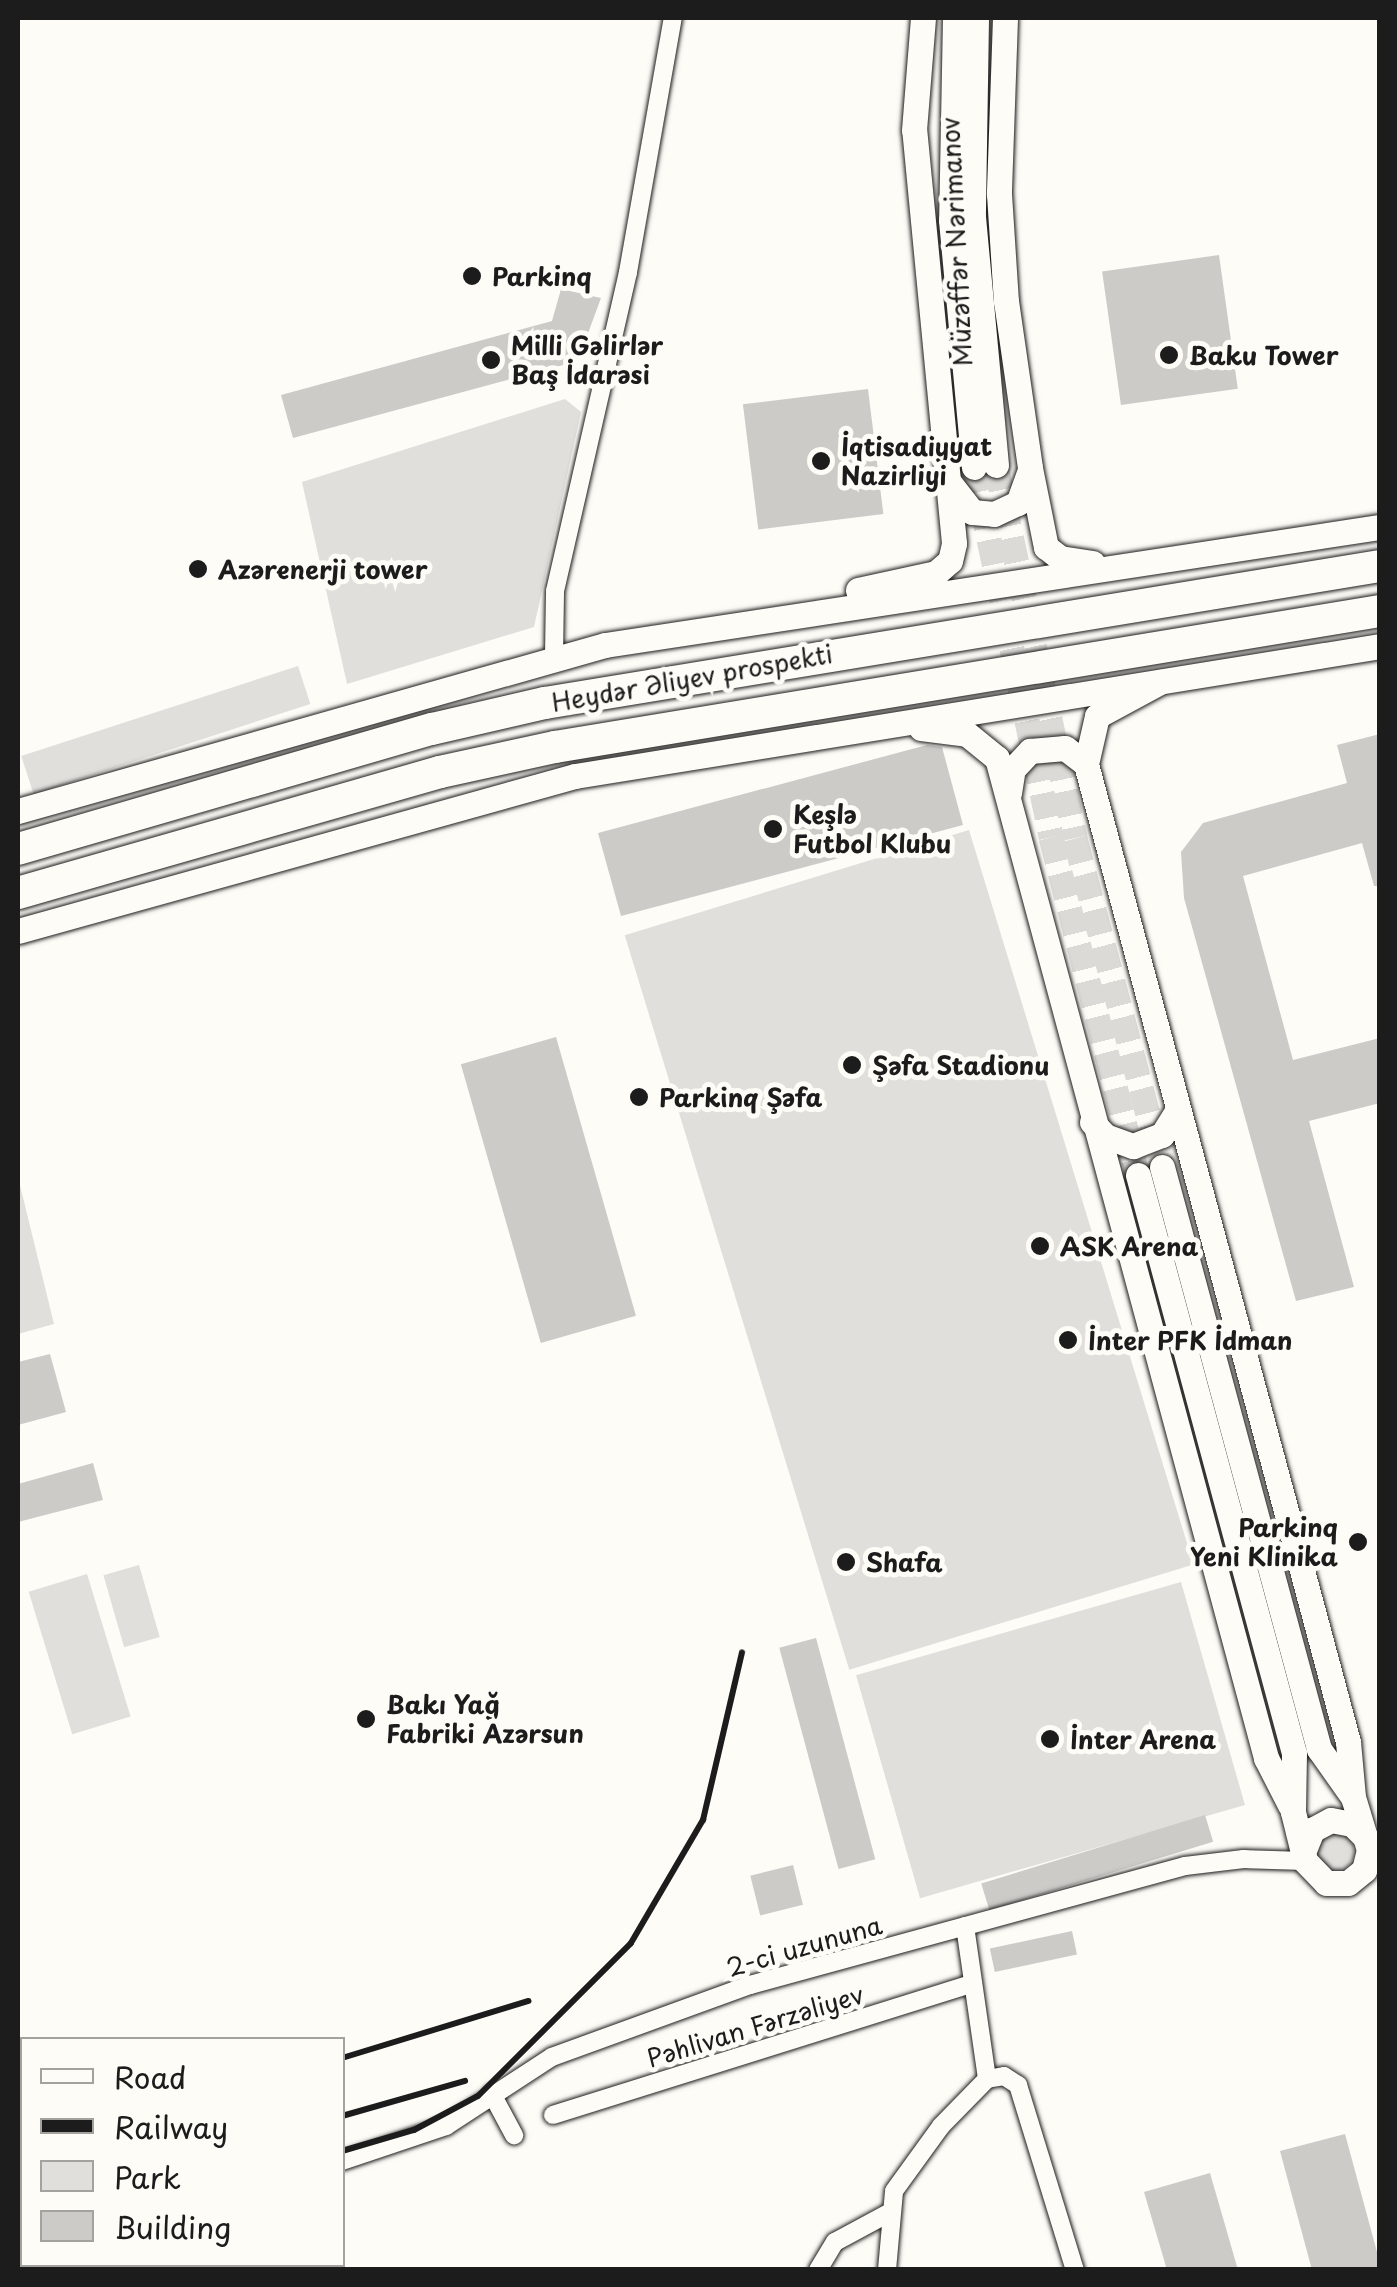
<!DOCTYPE html>
<meta charset="utf-8">
<style>
body{margin:0}
#map{position:relative;width:1397px;height:2287px;overflow:hidden;background:#fdfcf7;font-family:"Playpen Sans",sans-serif}
div>[style]{position:absolute}
.green>*{inset:0;background:#e0dfdb;transform-origin:0 0}
.round{border-radius:50%}
.building>*{inset:0;background:#cccbc8;transform-origin:0 0}
.secondary-tunnel>*{height:25px;margin-top:-12.5px;transform-origin:0;background:repeating-linear-gradient(90deg,#dbdad6 0 25px,transparent 0 37px)}
.roads{filter:drop-shadow(0 0 2px #1c1c1c) drop-shadow(0 0 2px #1c1c1c)}
.street>*{height:18px;margin:-9px;padding:0 9px;transform-origin:9px;border-radius:9px;background:#fdfcf7}
.secondary>*{height:25px;margin:-12.5px;padding:0 12.5px;transform-origin:12.5px;border-radius:12.5px;background:#fdfcf7}
.highway>*{height:32px;margin:-16px;padding:0 16px;transform-origin:16px;border-radius:16px;background:#fdfcf7}
.rail>*{height:6px;margin:-3px;padding:0 3px;transform-origin:3px;border-radius:3px;background:#1c1c1c}
.dots>*{width:28px;height:28px;translate:-50% -50%;box-sizing:border-box;border:5px solid #fdfcf7;border-radius:50%}
span{translate:-50% -50%;white-space:nowrap;text-align:center;line-height:1.15;-webkit-text-stroke:10px #fdfcf7;paint-order:stroke}
.street-label{font-size:25px;color:#1c1c1c}
.poi-label{font-size:25px;color:#1c1c1c;font-weight:700}
.left{translate:0 -50%;text-align:left}
.right{translate:-100% -50%;text-align:right}
.frame{position:absolute;inset:0;border:20px solid #1c1c1c;pointer-events:none}
.legend{position:absolute;left:20px;top:2037px;width:325px;height:230px;box-sizing:border-box;background:#fdfcf7;border:2px solid #a3a29f;margin:0;padding:12px 18px;list-style:none;font-size:30px;color:#1c1c1c}
.legend li{display:flex;align-items:center;gap:20px;height:50px}
.legend b{width:50px;border:2px solid #a3a29f}
</style>
<div id="map">
<div class="green">
<i style="clip-path:polygon(565px 399px,581px 412px,534px 627px,347px 684px,302px 482px)"></i>
<i style="left:298px;top:666px;width:40px;height:291px;rotate:72deg"></i>
<i style="left:969px;top:830px;width:768px;height:360px;rotate:73deg"></i>
<i style="clip-path:polygon(18px 1177px,54px 1324px,18px 1334px)"></i>
<i style="left:139px;top:1565px;width:75px;height:37px;rotate:74deg"></i>
<i style="left:87px;top:1574px;width:149px;height:61px;rotate:73deg"></i>
<i style="left:1181px;top:1582px;width:232px;height:338px;rotate:74deg"></i>
<i class="round" style="left:1318px;top:1834px;width:36px;height:36px"></i>
</div>
<div class="building">
<i style="left:1219px;top:255px;width:135px;height:118px;rotate:82deg"></i>
<i style="clip-path:polygon(561px 289px,601px 298px,580px 355px,563px 365px,293px 438px,281px 395px,552px 321px)"></i>
<i style="left:868px;top:389px;width:126px;height:126px;rotate:83deg"></i>
<i style="clip-path:polygon(1380px 734px,1380px 886px,1374px 886px,1362px 843px,1243px 876px,1293px 1060px,1380px 1038px,1380px 1103px,1309px 1121px,1354px 1287px,1296px 1301px,1184px 898px,1181px 852px,1203px 823px,1347px 783px,1337px 745px)"></i>
<i style="clip-path:polygon(927px 745px,942px 747px,963px 825px,621px 916px,598px 833px)"></i>
<i style="left:556px;top:1037px;width:290px;height:99px;rotate:74deg"></i>
<i style="clip-path:polygon(50px 1354px,66px 1412px,18px 1425px,18px 1362px)"></i>
<i style="clip-path:polygon(93px 1463px,103px 1500px,18px 1522px,18px 1484px)"></i>
<i style="left:816px;top:1638px;width:229px;height:38px;rotate:75deg"></i>
<i style="left:1205px;top:1815px;width:28px;height:234px;rotate:73deg"></i>
<i style="left:793px;top:1865px;width:41px;height:44px;rotate:76deg"></i>
<i style="left:1072px;top:1931px;width:24px;height:84px;rotate:78deg"></i>
<i style="clip-path:polygon(1345px 2134px,1380px 2263px,1380px 2270px,1312px 2270px,1280px 2151px)"></i>
<i style="clip-path:polygon(1210px 2173px,1238px 2270px,1167px 2270px,1144px 2192px)"></i>
</div>
<div class="secondary-tunnel">
<i style="left:996px;top:465px;width:381px;rotate:78deg"></i>
<i style="left:1075px;top:838px;width:340px;rotate:75.2deg"></i>
<i style="left:974px;top:467px;width:378px;rotate:78.2deg"></i>
<i style="left:1051px;top:837px;width:349px;rotate:75.6deg"></i>
</div>
<div class="roads">
<div class="street">
<i style="left:554px;top:656px;width:65px;rotate:-89.1deg"></i>
<i style="left:555px;top:591px;width:327px;rotate:-77.1deg"></i>
<i style="left:628px;top:272px;width:258px;rotate:-80deg"></i>
<i style="left:965px;top:1926px;width:155px;rotate:81.8deg"></i>
<i style="left:987px;top:2079px;width:17px;rotate:-10deg"></i>
<i style="left:1004px;top:2076px;width:17px;rotate:33deg"></i>
<i style="left:1018px;top:2085px;width:194px;rotate:72.9deg"></i>
<i style="left:492px;top:2094px;width:47px;rotate:61.8deg"></i>
<i style="left:553px;top:2115px;width:439px;rotate:-17.4deg"></i>
<i style="left:342px;top:2161px;width:110px;rotate:-18.6deg"></i>
<i style="left:446px;top:2126px;width:126px;rotate:-33.1deg"></i>
<i style="left:552px;top:2057px;width:211px;rotate:-20deg"></i>
<i style="left:750px;top:1985px;width:451px;rotate:-15.3deg"></i>
<i style="left:1185px;top:1866px;width:59px;rotate:-6.8deg"></i>
<i style="left:1244px;top:1859px;width:61px;rotate:1.9deg"></i>
<i style="left:818px;top:2270px;width:33px;rotate:-59deg"></i>
<i style="left:835px;top:2242px;width:59px;rotate:-28.3deg"></i>
<i style="left:887px;top:2270px;width:79px;rotate:-84.9deg"></i>
<i style="left:894px;top:2191px;width:80px;rotate:-54.1deg"></i>
<i style="left:941px;top:2126px;width:66px;rotate:-45.6deg"></i>
</div>
<div class="secondary">
<i style="left:955px;top:18px;width:202px;rotate:91.1deg"></i>
<i style="left:951px;top:220px;width:248px;rotate:84.7deg"></i>
<i style="left:976px;top:18px;width:199px;rotate:90.9deg"></i>
<i style="left:973px;top:217px;width:249px;rotate:84.7deg"></i>
<i style="left:1005px;top:18px;width:176px;rotate:92deg"></i>
<i style="left:999px;top:194px;width:107px;rotate:86.3deg"></i>
<i style="left:1006px;top:301px;width:169px;rotate:81.8deg"></i>
<i style="left:1030px;top:468px;width:81px;rotate:78.6deg"></i>
<i style="left:1046px;top:547px;width:18px;rotate:38deg"></i>
<i style="left:1060px;top:558px;width:33px;rotate:9deg"></i>
<i style="left:948px;top:481px;width:39px;rotate:52deg"></i>
<i style="left:972px;top:512px;width:22px;rotate:5deg"></i>
<i style="left:994px;top:514px;width:26px;rotate:-25deg"></i>
<i style="left:1018px;top:503px;width:35px;rotate:-70deg"></i>
<i style="left:858px;top:590px;width:80px;rotate:-12.3deg"></i>
<i style="left:936px;top:573px;width:18px;rotate:-41deg"></i>
<i style="left:950px;top:561px;width:18px;rotate:-77deg"></i>
<i style="left:954px;top:543px;width:415px;rotate:-95.5deg"></i>
<i style="left:914px;top:130px;width:112px;rotate:-85.4deg"></i>
<i style="left:921px;top:728px;width:46px;rotate:7.4deg"></i>
<i style="left:967px;top:734px;width:38px;rotate:39deg"></i>
<i style="left:997px;top:758px;width:1036px;rotate:74.94deg"></i>
<i style="left:1266px;top:1758px;width:53px;rotate:62.9deg"></i>
<i style="left:1009px;top:793px;width:24px;rotate:-81deg"></i>
<i style="left:1013px;top:769px;width:25px;rotate:-47deg"></i>
<i style="left:1030px;top:751px;width:35px;rotate:-5deg"></i>
<i style="left:1065px;top:748px;width:26px;rotate:37deg"></i>
<i style="left:18px;top:811px;width:610px;rotate:-15.79deg"></i>
<i style="left:605px;top:645px;width:784px;rotate:-8.66deg"></i>
<i style="left:18px;top:931px;width:578px;rotate:-15.55deg"></i>
<i style="left:575px;top:776px;width:815px;rotate:-9.17deg"></i>
<i style="left:1092px;top:1122px;width:19px;rotate:47deg"></i>
<i style="left:1105px;top:1136px;width:30px;rotate:20deg"></i>
<i style="left:1133px;top:1146px;width:31px;rotate:-21deg"></i>
<i style="left:1162px;top:1135px;width:28px;rotate:-58deg"></i>
<i style="left:1162px;top:1167px;width:603px;rotate:74.9deg"></i>
<i style="left:1319px;top:1749px;width:54px;rotate:54.8deg"></i>
<i style="left:1138px;top:1175px;width:599px;rotate:74.9deg"></i>
<i style="left:1294px;top:1753px;width:59px;rotate:91deg"></i>
<i style="left:1293px;top:1812px;width:50px;rotate:76.2deg"></i>
<i style="left:1305px;top:1861px;width:30px;rotate:46deg"></i>
<i style="left:1326px;top:1883px;width:22px"></i>
<i style="left:1348px;top:1883px;width:21px;rotate:-39deg"></i>
<i style="left:1364px;top:1870px;width:21px;rotate:-76deg"></i>
<i style="left:1369px;top:1850px;width:55px;rotate:-106.8deg"></i>
<i style="left:1353px;top:1797px;width:55px;rotate:-95.2deg"></i>
<i style="left:1348px;top:1742px;width:1012px;rotate:-105deg"></i>
<i style="left:1086px;top:764px;width:49px;rotate:-77.1deg"></i>
<i style="left:1097px;top:716px;width:72px;rotate:-28.4deg"></i>
<i style="left:1304px;top:1850px;width:22px;rotate:-68deg"></i>
<i style="left:1312px;top:1830px;width:21px;rotate:-28deg"></i>
<i style="left:1331px;top:1820px;width:21px;rotate:11deg"></i>
<i style="left:1352px;top:1824px;width:20px;rotate:45deg"></i>
</div>
<div class="highway">
<i style="left:18px;top:849px;width:431px;rotate:-16.2deg"></i>
<i style="left:432px;top:729px;width:116px;rotate:-13deg"></i>
<i style="left:545px;top:703px;width:846px;rotate:-9.32deg"></i>
<i style="left:18px;top:893px;width:439px;rotate:-16deg"></i>
<i style="left:440px;top:772px;width:118px;rotate:-12.3deg"></i>
<i style="left:555px;top:747px;width:836px;rotate:-9.36deg"></i>
</div>
</div>
<div class="rail">
<i style="left:342px;top:2058px;width:195px;rotate:-17deg"></i>
<i style="left:342px;top:2116px;width:128px;rotate:-15.9deg"></i>
<i style="left:342px;top:2151px;width:75px;rotate:-16.3deg"></i>
<i style="left:414px;top:2130px;width:72px;rotate:-28deg"></i>
<i style="left:478px;top:2096px;width:216px;rotate:-45deg"></i>
<i style="left:631px;top:1943px;width:143px;rotate:-59.7deg"></i>
<i style="left:703px;top:1820px;width:172px;rotate:-76.9deg"></i>
<i style="left:18px;top:2230px;width:4px;rotate:-27deg"></i>
<i style="left:18px;top:2248px;width:4px;rotate:-27deg"></i>
</div>
<div class="dots">
<i style="left:472px;top:276px;background:#1c1c1c"></i>
<i style="left:1169px;top:355px;background:#1c1c1c"></i>
<i style="left:491px;top:360px;background:#1c1c1c"></i>
<i style="left:821px;top:461px;background:#1c1c1c"></i>
<i style="left:198px;top:569px;background:#1c1c1c"></i>
<i style="left:773px;top:829px;background:#1c1c1c"></i>
<i style="left:852px;top:1065px;background:#1c1c1c"></i>
<i style="left:639px;top:1097px;background:#1c1c1c"></i>
<i style="left:1040px;top:1246px;background:#1c1c1c"></i>
<i style="left:1068px;top:1340px;background:#1c1c1c"></i>
<i style="left:1358px;top:1542px;background:#1c1c1c"></i>
<i style="left:846px;top:1562px;background:#1c1c1c"></i>
<i style="left:366px;top:1719px;background:#1c1c1c"></i>
<i style="left:1050px;top:1739px;background:#1c1c1c"></i>
</div>
<div class="street-label">
<span style="left:956px;top:242px;rotate:-93deg">Müzəffər Nərimanov</span>
<span style="left:692px;top:678px;rotate:-10deg">Heydər Əliyev prospekti</span>
<span style="left:804px;top:1946px;rotate:-16deg">2-ci uzununa</span>
<span style="left:755px;top:2026px;rotate:-17deg">Pəhlivan Fərzəliyev</span>
</div>
<div class="poi-label">
<span class="left" style="left:492px;top:276px">Parkinq</span>
<span class="left" style="left:511px;top:360px">Milli Gəlirlər<br>Baş İdarəsi</span>
<span class="left" style="left:1189px;top:355px">Baku Tower</span>
<span class="left" style="left:841px;top:461px">İqtisadiyyat<br>Nazirliyi</span>
<span class="left" style="left:218px;top:569px">Azərenerji tower</span>
<span class="left" style="left:793px;top:829px">Keşlə<br>Futbol Klubu</span>
<span class="left" style="left:872px;top:1065px">Şəfa Stadionu</span>
<span class="left" style="left:659px;top:1097px">Parkinq Şəfa</span>
<span class="left" style="left:1060px;top:1246px">ASK Arena</span>
<span class="left" style="left:1088px;top:1340px">İnter PFK İdman</span>
<span class="right" style="left:1338px;top:1542px">Parkinq<br>Yeni Klinika</span>
<span class="left" style="left:866px;top:1562px">Shafa</span>
<span class="left" style="left:386px;top:1719px">Bakı Yağ<br>Fabriki Azərsun</span>
<span class="left" style="left:1070px;top:1739px">İnter Arena</span>
</div>
<div class="frame"></div>
<ul class="legend">
<li><b style="height:12px;background:#fdfcf7"></b>Road</li>
<li><b style="height:12px;background:#1c1c1c"></b>Railway</li>
<li><b style="height:28px;background:#e0dfdb"></b>Park</li>
<li><b style="height:28px;background:#cccbc8"></b>Building</li>
</ul>
</div>
